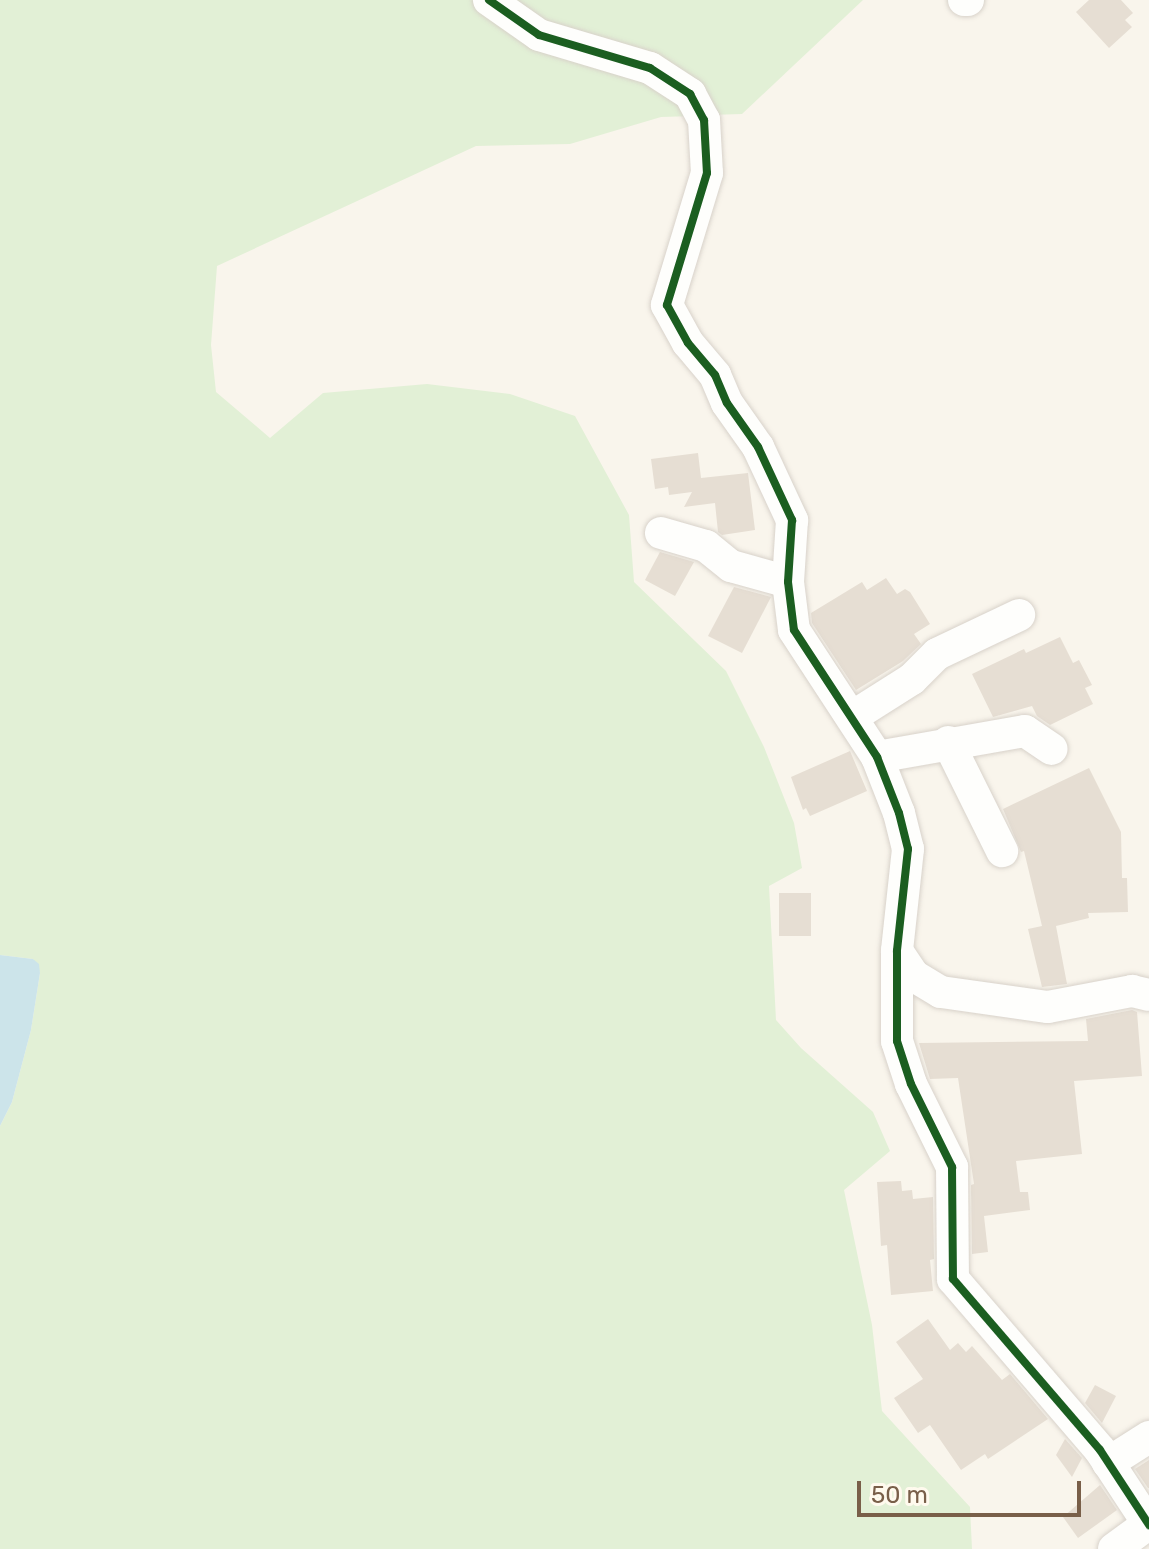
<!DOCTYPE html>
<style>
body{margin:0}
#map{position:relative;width:1149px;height:1549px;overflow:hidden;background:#f9f5ec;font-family:Rubik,sans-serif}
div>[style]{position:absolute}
.green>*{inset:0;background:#e2f0d6}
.water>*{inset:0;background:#cce4ea}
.building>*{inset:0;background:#e6ded3;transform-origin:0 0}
.roads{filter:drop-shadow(0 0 2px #d8d2ca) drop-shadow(0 0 2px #d8d2ca)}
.street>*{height:32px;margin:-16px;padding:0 16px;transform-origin:16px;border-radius:16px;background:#fefefc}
.cycleway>*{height:8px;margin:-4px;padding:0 4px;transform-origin:4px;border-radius:4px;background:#1b5e20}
span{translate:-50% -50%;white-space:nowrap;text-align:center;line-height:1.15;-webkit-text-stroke:6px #fffaee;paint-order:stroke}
.scale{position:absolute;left:857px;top:1481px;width:224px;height:36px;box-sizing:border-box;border:4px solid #795f49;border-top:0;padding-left:10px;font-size:24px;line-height:28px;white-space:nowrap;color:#795f49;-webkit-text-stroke:6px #fffaee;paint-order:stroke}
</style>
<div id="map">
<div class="green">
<i style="clip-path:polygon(0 0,472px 0,646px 73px,694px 116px,661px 117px,570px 144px,476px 146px,217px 266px,211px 345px,216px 392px,270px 438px,323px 393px,427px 384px,510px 394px,575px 416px,629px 515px,634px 582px,726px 671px,764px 747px,794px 823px,802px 868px,769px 886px,776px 1020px,801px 1048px,873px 1112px,890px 1151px,844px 1190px,872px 1325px,882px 1411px,970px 1507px,972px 1549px,0 1549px,0 1126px,12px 1102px,31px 1030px,40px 973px,33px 959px,0 955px)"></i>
<i style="clip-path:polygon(504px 0,863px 0,742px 114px,709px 115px,542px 27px)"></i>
</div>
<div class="water">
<i style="clip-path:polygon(0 955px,33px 959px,39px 964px,40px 973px,31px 1030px,12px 1102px,0 1126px)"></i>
</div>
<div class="building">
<i style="clip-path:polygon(1089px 0,1121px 0,1133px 13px,1125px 20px,1132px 27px,1109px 48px,1076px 12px)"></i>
<i style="clip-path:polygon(698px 453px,701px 478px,748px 473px,755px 530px,722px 535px,718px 532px,715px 503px,684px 507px,692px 492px,669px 495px,668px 487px,655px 489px,651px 459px)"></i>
<i style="clip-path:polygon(660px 552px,694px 562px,675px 596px,645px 580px)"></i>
<i style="clip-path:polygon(886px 578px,897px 594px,905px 589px,910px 592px,930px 624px,914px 634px,921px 644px,903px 661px,856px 690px,812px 623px,811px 613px,862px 582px,867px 590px)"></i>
<i style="clip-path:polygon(734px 587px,771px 597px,742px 653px,708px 636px)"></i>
<i style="clip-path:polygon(1060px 637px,1073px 663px,1079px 660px,1092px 685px,1085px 688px,1093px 704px,1050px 725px,1037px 716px,1032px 706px,993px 717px,972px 674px,1024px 649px,1026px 653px)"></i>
<i style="clip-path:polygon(850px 751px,867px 791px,810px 816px,806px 808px,803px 810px,791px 777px)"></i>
<i style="clip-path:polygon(1089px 768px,1121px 832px,1122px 878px,1127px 878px,1128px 912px,1088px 913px,1089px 918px,1056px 926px,1067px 984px,1042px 987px,1028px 929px,1042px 926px,1024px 851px,1021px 852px,1003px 809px)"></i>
<i style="left:779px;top:893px;width:32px;height:43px"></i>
<i style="clip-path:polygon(1132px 1010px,1137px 1012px,1142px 1076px,1074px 1081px,1082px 1154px,1016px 1161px,1020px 1192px,1028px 1192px,1030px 1210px,984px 1216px,988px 1252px,972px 1254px,971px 1185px,974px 1184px,958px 1078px,930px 1079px,919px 1043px,1088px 1041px,1086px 1019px)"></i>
<i style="clip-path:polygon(901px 1181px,902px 1191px,912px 1190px,913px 1199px,933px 1197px,934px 1259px,930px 1260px,933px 1291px,891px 1295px,887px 1245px,881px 1246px,877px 1182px)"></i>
<i style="clip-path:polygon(928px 1319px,950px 1350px,958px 1343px,966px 1352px,972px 1346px,1002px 1380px,1010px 1374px,1048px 1419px,988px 1459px,985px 1454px,961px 1470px,930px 1425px,918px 1433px,894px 1398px,923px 1379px,896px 1342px)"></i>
<i style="clip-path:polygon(1095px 1385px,1116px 1396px,1102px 1423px,1085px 1403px)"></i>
<i style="clip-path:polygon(1065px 1439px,1082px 1458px,1072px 1477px,1056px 1455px)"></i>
<i style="clip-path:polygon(1149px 1460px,1149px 1488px,1148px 1488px,1135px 1469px)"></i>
<i style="clip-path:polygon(1100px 1485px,1117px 1510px,1078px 1538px,1063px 1517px)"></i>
</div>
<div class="roads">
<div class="street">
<i style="left:489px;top:0;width:61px;rotate:35deg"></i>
<i style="left:539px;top:35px;width:116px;rotate:16.6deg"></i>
<i style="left:650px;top:68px;width:48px;rotate:33deg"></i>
<i style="left:690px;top:94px;width:30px;rotate:62deg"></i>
<i style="left:704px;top:120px;width:53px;rotate:86.8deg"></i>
<i style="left:707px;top:173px;width:138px;rotate:106.9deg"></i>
<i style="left:667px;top:305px;width:43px;rotate:61.1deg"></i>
<i style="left:688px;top:343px;width:42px;rotate:49.8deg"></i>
<i style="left:715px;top:375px;width:30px;rotate:67deg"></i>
<i style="left:727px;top:403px;width:54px;rotate:54.8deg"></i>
<i style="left:758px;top:447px;width:81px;rotate:65deg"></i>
<i style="left:792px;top:520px;width:62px;rotate:93.7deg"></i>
<i style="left:788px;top:582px;width:48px;rotate:82.9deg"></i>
<i style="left:794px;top:630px;width:152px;rotate:56.8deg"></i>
<i style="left:877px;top:757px;width:60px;rotate:68.6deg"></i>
<i style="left:899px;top:813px;width:37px;rotate:76deg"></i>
<i style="left:908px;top:849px;width:103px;rotate:96.2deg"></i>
<i style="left:897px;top:951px;width:90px;rotate:90deg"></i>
<i style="left:897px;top:1041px;width:45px;rotate:72deg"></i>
<i style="left:911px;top:1084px;width:93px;rotate:63.7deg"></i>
<i style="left:952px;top:1167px;width:112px;rotate:89.5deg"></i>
<i style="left:953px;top:1279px;width:225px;rotate:49.3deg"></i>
<i style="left:1100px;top:1450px;width:90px;rotate:56.8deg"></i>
<i style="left:964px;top:0;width:4px"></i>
<i style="left:661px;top:533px;width:47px;rotate:16.1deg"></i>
<i style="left:706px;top:546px;width:32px;rotate:39deg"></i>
<i style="left:731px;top:566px;width:59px;rotate:15.7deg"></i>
<i style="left:852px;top:717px;width:71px;rotate:-32.3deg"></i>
<i style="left:912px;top:679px;width:35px;rotate:-45deg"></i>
<i style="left:937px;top:654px;width:91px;rotate:-25.4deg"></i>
<i style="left:948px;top:742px;width:122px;rotate:63.6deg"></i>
<i style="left:877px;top:757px;width:150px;rotate:-10deg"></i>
<i style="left:1025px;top:731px;width:32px;rotate:34deg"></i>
<i style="left:897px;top:951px;width:30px;rotate:56deg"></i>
<i style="left:914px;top:976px;width:31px;rotate:31deg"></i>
<i style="left:941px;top:992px;width:108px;rotate:8deg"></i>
<i style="left:1048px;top:1007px;width:86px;rotate:-10.8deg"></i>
<i style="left:1132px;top:991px;width:17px;rotate:13deg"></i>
<i style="left:1108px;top:1463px;width:49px;rotate:-32.4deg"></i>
<i style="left:1114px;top:1549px;width:42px;rotate:-36.3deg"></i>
</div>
</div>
<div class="cycleway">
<i style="left:489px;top:0;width:61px;rotate:35deg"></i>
<i style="left:539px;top:35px;width:116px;rotate:16.6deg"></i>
<i style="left:650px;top:68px;width:48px;rotate:33deg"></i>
<i style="left:690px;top:94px;width:30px;rotate:62deg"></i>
<i style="left:704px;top:120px;width:53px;rotate:86.8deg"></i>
<i style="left:707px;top:173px;width:138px;rotate:106.9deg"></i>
<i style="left:667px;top:305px;width:43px;rotate:61.1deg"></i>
<i style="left:688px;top:343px;width:42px;rotate:49.8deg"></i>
<i style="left:715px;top:375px;width:30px;rotate:67deg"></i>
<i style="left:727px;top:403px;width:54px;rotate:54.8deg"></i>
<i style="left:758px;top:447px;width:81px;rotate:65deg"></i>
<i style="left:792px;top:520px;width:62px;rotate:93.7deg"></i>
<i style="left:788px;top:582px;width:48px;rotate:82.9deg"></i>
<i style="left:794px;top:630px;width:152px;rotate:56.8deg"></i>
<i style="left:877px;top:757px;width:60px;rotate:68.6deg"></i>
<i style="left:899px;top:813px;width:37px;rotate:76deg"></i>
<i style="left:908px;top:849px;width:103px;rotate:96.2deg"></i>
<i style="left:897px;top:951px;width:90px;rotate:90deg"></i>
<i style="left:897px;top:1041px;width:45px;rotate:72deg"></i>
<i style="left:911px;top:1084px;width:93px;rotate:63.7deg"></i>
<i style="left:952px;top:1167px;width:112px;rotate:89.5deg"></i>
<i style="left:953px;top:1279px;width:225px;rotate:49.3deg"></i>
<i style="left:1100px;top:1450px;width:90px;rotate:56.8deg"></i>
</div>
<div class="scale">50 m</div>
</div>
